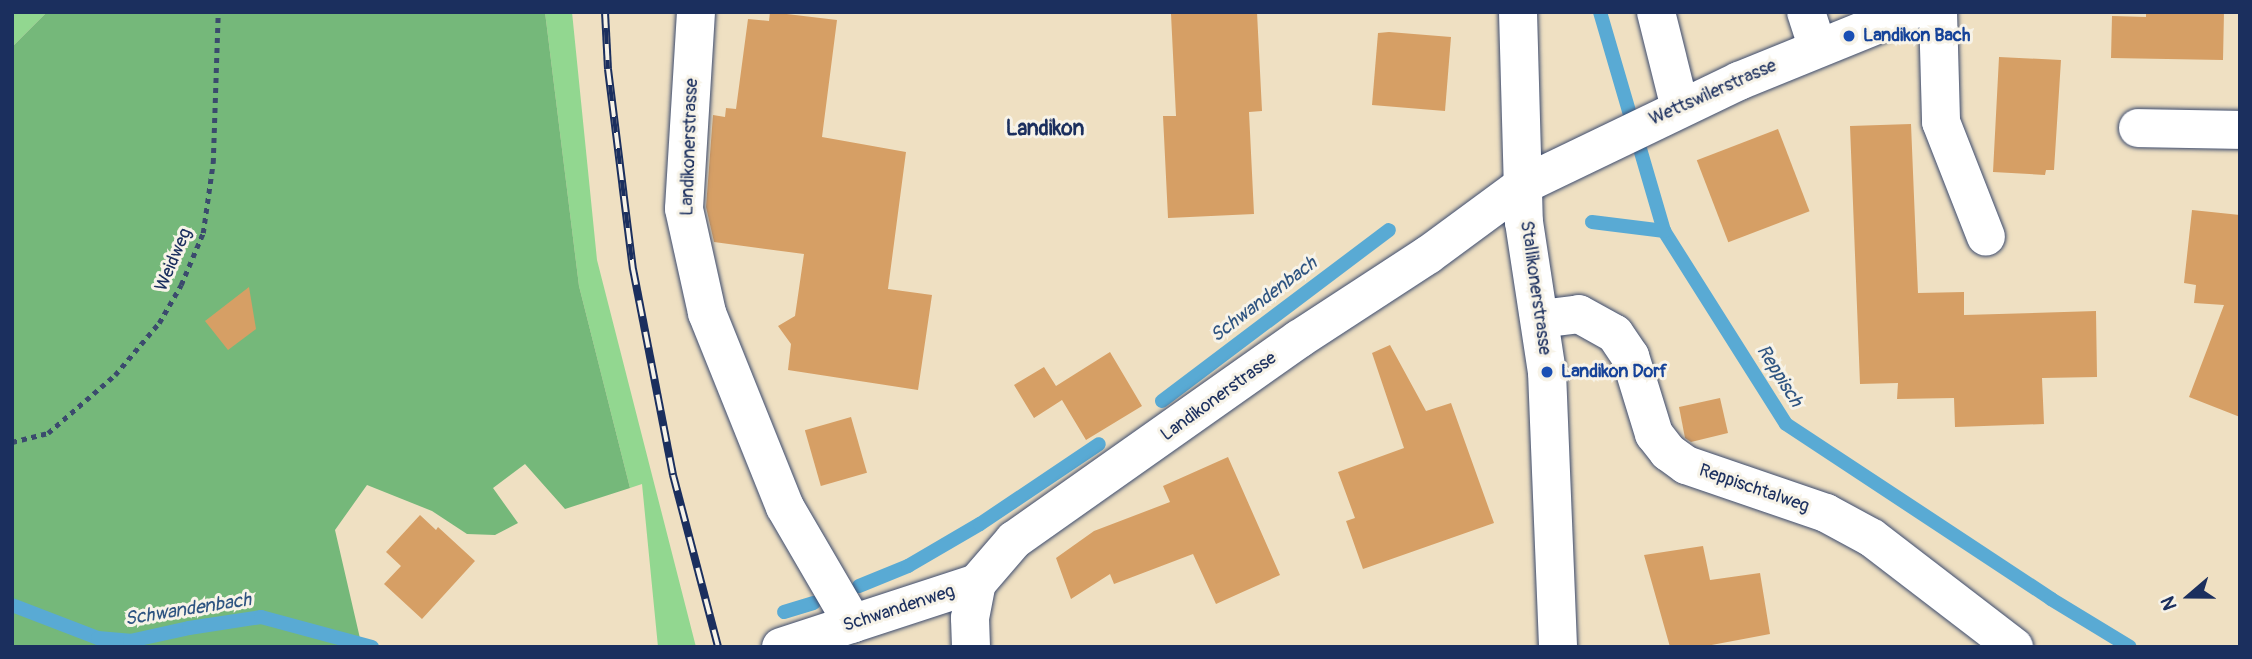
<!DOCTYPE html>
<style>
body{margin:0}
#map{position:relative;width:2252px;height:659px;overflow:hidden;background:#efe0c2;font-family:Pangolin,sans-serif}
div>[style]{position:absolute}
.green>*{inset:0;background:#92d790}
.forest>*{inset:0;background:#75b87a}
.stream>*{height:14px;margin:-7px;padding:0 7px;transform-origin:7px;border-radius:7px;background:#59aad4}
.building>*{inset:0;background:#d69f65;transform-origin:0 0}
.path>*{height:4.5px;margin-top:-2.25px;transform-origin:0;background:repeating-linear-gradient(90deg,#3b4a6d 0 5px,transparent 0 10px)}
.roads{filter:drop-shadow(0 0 2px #3b4a6d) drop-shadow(0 0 2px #3b4a6d)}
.minor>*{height:38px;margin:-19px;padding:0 19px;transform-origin:19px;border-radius:19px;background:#fff}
.rail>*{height:8px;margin-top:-4px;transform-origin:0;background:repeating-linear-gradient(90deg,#f7f3e8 0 16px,#1b2f5e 0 32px);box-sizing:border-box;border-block:2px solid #1b2f5e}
.dots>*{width:19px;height:19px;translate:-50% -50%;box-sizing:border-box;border:4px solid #f7f3e8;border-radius:50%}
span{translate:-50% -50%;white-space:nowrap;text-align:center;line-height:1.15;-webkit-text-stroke:6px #f7f3e8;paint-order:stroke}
.transit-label{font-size:18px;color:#164399;font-weight:700}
.left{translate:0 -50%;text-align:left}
.street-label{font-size:18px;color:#1b2f5e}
.water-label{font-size:19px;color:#2e5481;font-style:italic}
.quarter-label{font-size:21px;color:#1b2f5e;font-weight:700}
.frame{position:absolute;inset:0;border:14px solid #1b2f5e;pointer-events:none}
.north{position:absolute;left:2154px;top:561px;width:70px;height:70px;-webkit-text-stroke:5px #f7f3e8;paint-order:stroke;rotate:250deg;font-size:19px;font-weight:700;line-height:28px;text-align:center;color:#1b2f5e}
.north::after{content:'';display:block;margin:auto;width:24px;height:32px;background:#1b2f5e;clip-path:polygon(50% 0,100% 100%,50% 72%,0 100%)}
</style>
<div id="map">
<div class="green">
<i style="clip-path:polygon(12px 12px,47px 12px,12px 47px)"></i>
<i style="clip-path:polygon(545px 12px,572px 12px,597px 260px,696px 647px,658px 647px,642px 484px,630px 488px,579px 286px)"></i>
</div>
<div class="forest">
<i style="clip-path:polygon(47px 12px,545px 12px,579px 286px,630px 488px,565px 509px,525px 464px,493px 488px,518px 523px,495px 535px,467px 534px,432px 511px,367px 485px,335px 530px,362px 647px,12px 647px,12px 47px)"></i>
</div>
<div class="stream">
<i style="left:1600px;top:12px;width:228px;rotate:73.7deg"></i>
<i style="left:1664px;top:231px;width:228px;rotate:57.7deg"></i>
<i style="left:1786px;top:424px;width:318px;rotate:33.4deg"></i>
<i style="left:2051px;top:599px;width:92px;rotate:31.3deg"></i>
<i style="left:1592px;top:222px;width:73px;rotate:7.1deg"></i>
<i style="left:1162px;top:401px;width:284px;rotate:-37deg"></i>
<i style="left:859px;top:586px;width:53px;rotate:-22.2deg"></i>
<i style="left:908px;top:566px;width:83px;rotate:-30.3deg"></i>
<i style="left:980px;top:524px;width:143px;rotate:-33.9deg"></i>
<i style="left:12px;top:605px;width:92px;rotate:21deg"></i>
<i style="left:98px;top:638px;width:32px;rotate:5deg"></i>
<i style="left:130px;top:641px;width:60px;rotate:-12.4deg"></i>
<i style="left:189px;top:628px;width:73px;rotate:-8.7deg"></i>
<i style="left:261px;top:617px;width:115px;rotate:15.1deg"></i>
<i style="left:784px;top:612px;width:31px;rotate:-17deg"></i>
</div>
<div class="building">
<i style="clip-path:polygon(770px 12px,837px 20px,822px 137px,906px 152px,888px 289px,932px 295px,918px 390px,788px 370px,791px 344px,778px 326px,795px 316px,804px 254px,714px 242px,706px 207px,713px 115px,725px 117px,726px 108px,736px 109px,748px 19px,769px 21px)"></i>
<i style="clip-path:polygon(1257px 12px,1262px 111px,1249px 112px,1254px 214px,1168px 218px,1163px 116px,1176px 116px,1171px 14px)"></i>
<i style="clip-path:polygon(2146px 12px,2224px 12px,2223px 60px,2111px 58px,2112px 16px,2146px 17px)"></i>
<i style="clip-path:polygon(1389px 32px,1451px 37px,1445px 111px,1372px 105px,1378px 33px)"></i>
<i style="clip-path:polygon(1999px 57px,2061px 60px,2054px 170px,2046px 170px,2045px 175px,1993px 172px)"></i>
<i style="clip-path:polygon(1911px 124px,1918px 293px,1964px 292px,1964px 315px,2096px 311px,2097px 377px,2042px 378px,2044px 424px,1955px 427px,1954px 398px,1897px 399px,1898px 383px,1860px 384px,1850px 126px)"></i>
<i style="left:1778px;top:129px;width:88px;height:87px;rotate:69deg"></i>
<i style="clip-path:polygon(2192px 210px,2240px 215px,2240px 417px,2189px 397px,2224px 305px,2194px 303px,2196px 285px,2184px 283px)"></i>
<i style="clip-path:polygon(249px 287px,256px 329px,228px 350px,205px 321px)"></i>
<i style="clip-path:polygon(1390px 345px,1426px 411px,1451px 403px,1494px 523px,1363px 569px,1346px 521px,1355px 518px,1338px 472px,1404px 448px,1372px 353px)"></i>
<i style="clip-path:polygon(1110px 352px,1142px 406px,1086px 440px,1062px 400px,1034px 418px,1014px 385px,1044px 367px,1056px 386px)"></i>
<i style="clip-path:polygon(1720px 398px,1728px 433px,1691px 442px,1685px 438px,1679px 407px)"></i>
<i style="left:851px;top:417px;width:58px;height:48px;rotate:74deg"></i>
<i style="clip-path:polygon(1228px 457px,1280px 575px,1216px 604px,1193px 554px,1114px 584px,1110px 574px,1071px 599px,1056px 558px,1094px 531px,1170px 502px,1163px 486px)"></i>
<i style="clip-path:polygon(420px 515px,436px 530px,438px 527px,475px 561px,422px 619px,384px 584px,401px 566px,386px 552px)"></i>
<i style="clip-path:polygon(1703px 546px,1710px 580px,1760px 573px,1770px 634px,1701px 647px,1670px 647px,1644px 555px)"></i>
</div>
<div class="path">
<i style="left:12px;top:442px;width:37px;rotate:-14deg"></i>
<i style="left:48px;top:433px;width:89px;rotate:-40.9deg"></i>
<i style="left:115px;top:375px;width:68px;rotate:-49.8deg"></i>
<i style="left:159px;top:323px;width:44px;rotate:-59.9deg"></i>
<i style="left:181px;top:285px;width:56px;rotate:-67.1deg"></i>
<i style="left:203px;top:233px;width:71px;rotate:-81.9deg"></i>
<i style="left:213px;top:163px;width:151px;rotate:-88.1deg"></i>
</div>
<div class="roads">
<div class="minor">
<i style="left:696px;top:12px;width:197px;rotate:93.5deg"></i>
<i style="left:684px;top:209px;width:107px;rotate:77.5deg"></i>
<i style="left:707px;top:313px;width:209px;rotate:68.1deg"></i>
<i style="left:785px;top:507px;width:135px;rotate:59.8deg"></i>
<i style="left:1518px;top:12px;width:210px;rotate:88.4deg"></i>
<i style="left:1524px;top:222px;width:152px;rotate:81.3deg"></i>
<i style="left:1547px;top:372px;width:275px;rotate:87.7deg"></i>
<i style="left:1656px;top:12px;width:99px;rotate:76deg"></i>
<i style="left:1806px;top:12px;width:38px;rotate:72deg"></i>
<i style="left:1938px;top:12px;width:110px;rotate:88.4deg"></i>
<i style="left:1941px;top:122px;width:123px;rotate:68.6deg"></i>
<i style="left:2138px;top:128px;width:102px;rotate:1.1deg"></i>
<i style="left:1540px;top:319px;width:39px;rotate:-7deg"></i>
<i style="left:1579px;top:314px;width:41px;rotate:29.1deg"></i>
<i style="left:1615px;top:334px;width:27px;rotate:56deg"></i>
<i style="left:1630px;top:356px;width:82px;rotate:72.9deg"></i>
<i style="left:1654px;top:434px;width:23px;rotate:52deg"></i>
<i style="left:1668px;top:452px;width:22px;rotate:36deg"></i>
<i style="left:1686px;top:465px;width:148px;rotate:18.9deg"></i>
<i style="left:1826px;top:513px;width:52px;rotate:28.5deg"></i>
<i style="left:1872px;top:538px;width:179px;rotate:37.5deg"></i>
<i style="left:781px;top:647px;width:206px;rotate:-18.1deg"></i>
<i style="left:971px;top:647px;width:29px;rotate:-92deg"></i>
<i style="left:970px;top:618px;width:36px;rotate:-79deg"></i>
<i style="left:977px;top:583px;width:57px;rotate:-49.3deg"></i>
<i style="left:1014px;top:540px;width:349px;rotate:-35.2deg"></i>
<i style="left:1299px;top:339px;width:154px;rotate:-33.1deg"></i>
<i style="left:1428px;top:255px;width:118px;rotate:-36.4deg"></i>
<i style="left:1523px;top:185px;width:240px;rotate:-25.7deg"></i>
<i style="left:1739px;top:81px;width:183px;rotate:-22.1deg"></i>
</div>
</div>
<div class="rail">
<i style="left:605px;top:12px;width:57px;rotate:87deg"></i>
<i style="left:608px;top:69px;width:202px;rotate:82.9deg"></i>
<i style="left:633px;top:269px;width:210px;rotate:79deg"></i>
<i style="left:673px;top:475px;width:178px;rotate:75.3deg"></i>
</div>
<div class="dots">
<i style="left:1849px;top:36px;background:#1a4fb4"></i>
<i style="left:1547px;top:372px;background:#1a4fb4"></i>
</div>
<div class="transit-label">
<span class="left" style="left:1863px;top:36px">Landikon Bach</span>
<span class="left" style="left:1561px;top:372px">Landikon Dorf</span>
</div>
<div class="street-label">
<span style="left:1713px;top:93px;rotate:-24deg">Wettswilerstrasse</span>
<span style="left:690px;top:147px;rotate:-88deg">Landikonerstrasse</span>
<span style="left:174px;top:260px;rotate:-67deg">Weidweg</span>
<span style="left:1535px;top:288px;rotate:82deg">Stallikonerstrasse</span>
<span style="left:1219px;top:397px;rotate:-36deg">Landikonerstrasse</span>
<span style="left:1754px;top:489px;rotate:19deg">Reppischtalweg</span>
<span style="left:899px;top:609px;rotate:-18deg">Schwandenweg</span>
</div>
<div class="water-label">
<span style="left:1264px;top:300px;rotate:-37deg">Schwandenbach</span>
<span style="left:1779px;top:376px;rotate:58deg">Reppisch</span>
<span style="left:188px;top:610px;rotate:-9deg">Schwandenbach</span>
</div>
<div class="quarter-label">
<span style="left:1045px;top:129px">Landikon</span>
</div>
<div class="frame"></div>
<div class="north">N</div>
</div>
